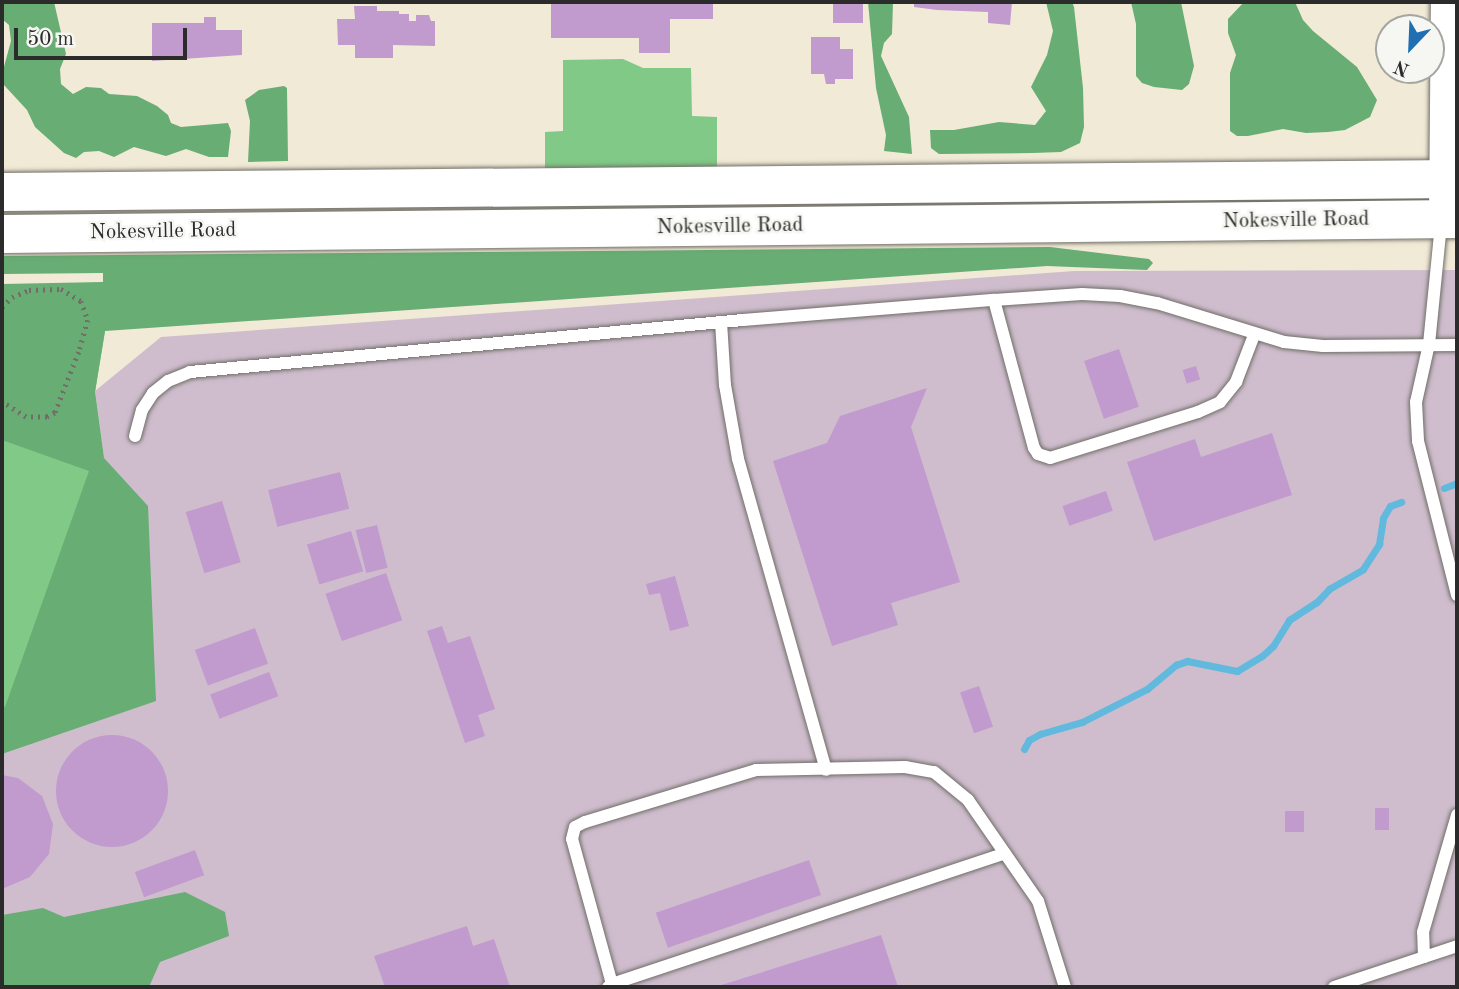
<!DOCTYPE html>
<style>
body{margin:0}
#map{position:relative;width:1459px;height:989px;overflow:hidden;background:#f1ead6;font-family:"Old Standard TT",serif}
div>[style]{position:absolute}
.industrial>*{inset:0;background:#cfbdce}
.green>*{inset:0;background:#80c986}
.forest>*{inset:0;background:#68ad73}
.stream>*{height:7px;margin:-3.5px;padding:0 3.5px;transform-origin:3.5px;border-radius:3.5px;background:#61b9de}
.building>*{inset:0;background:#c19ace;transform-origin:0 0}
.round{border-radius:50%}
.path>*{height:4.5px;margin-top:-2.25px;transform-origin:0;background:repeating-linear-gradient(90deg,#706e67 0 2px,transparent 0 7px)}
.roads{filter:drop-shadow(0 0 2px #706e67) drop-shadow(0 0 2px #706e67)}
.service>*{height:12px;margin:-6px;padding:0 6px;transform-origin:6px;border-radius:6px;background:#fff}
.minor>*{height:26px;margin:-13px;padding:0 13px;transform-origin:13px;border-radius:13px;background:#fff}
.trunk>*{height:38px;margin:-19px;padding:0 19px;transform-origin:19px;border-radius:19px;background:#fff}
span{translate:-50% -50%;white-space:nowrap;text-align:center;line-height:1.15;-webkit-text-stroke:5px #f6f6f2;paint-order:stroke}
.street-label{font-size:21px;color:#2b2b2b}
.frame{position:absolute;inset:0;border:4px solid #2b2b2b;pointer-events:none}
.north{position:absolute;left:1375px;top:14px;width:70px;height:70px;box-sizing:border-box;background:#f6f6f2;border:2px solid #a5a5a2;border-radius:50%;rotate:203deg;font-size:19px;font-weight:700;line-height:28px;text-align:center;color:#2b2b2b}
.north::after{content:'';display:block;margin:auto;width:24px;height:32px;background:#1f6fb2;clip-path:polygon(50% 0,100% 100%,50% 72%,0 100%)}
.scale{position:absolute;left:14px;top:28px;width:173px;height:32px;box-sizing:border-box;border:4px solid #2b2b2b;border-top:0;padding-left:9px;font-size:21px;line-height:24px;white-space:nowrap;color:#2b2b2b;-webkit-text-stroke:5px #f6f6f2;paint-order:stroke}
</style>
<div id="map">
<div class="industrial">
<i style="clip-path:polygon(1457px 270px,1457px 987px,90px 987px,2px 979px,2px 733px,133px 680px,95px 391px,161px 337px,1074px 271px)"></i>
</div>
<div class="green">
<i style="clip-path:polygon(623px 59px,643px 68px,691px 68px,692px 116px,717px 117px,717px 167px,545px 168px,545px 132px,563px 131px,563px 60px)"></i>
<i style="clip-path:polygon(2px 284px,105px 331px,95px 392px,133px 680px,2px 733px)"></i>
</div>
<div class="forest">
<i style="clip-path:polygon(2px 2px,54px 2px,66px 54px,60px 69px,61px 84px,73px 94px,86px 87px,101px 88px,109px 94px,137px 96px,157px 106px,168px 115px,171px 123px,181px 127px,228px 123px,231px 131px,228px 157px,209px 157px,186px 149px,166px 156px,134px 147px,114px 157px,99px 151px,84px 152px,76px 158px,64px 153px,35px 127px,27px 110px,3px 84px,2px 74px,11px 41px,9px 25px,2px 19px)"></i>
<i style="clip-path:polygon(868px 2px,893px 2px,892px 34px,884px 43px,881px 56px,909px 117px,912px 154px,884px 151px,886px 135px,876px 88px)"></i>
<i style="clip-path:polygon(1046px 2px,1072px 2px,1074px 7px,1083px 88px,1084px 127px,1080px 143px,1061px 152px,1033px 153px,939px 154px,931px 148px,930px 130px,954px 130px,999px 122px,1035px 125px,1046px 111px,1031px 87px,1047px 55px,1053px 31px)"></i>
<i style="clip-path:polygon(1131px 2px,1181px 2px,1194px 66px,1189px 84px,1182px 90px,1154px 87px,1142px 83px,1136px 76px,1136px 24px)"></i>
<i style="clip-path:polygon(1244px 2px,1295px 2px,1303px 20px,1313px 31px,1357px 67px,1377px 100px,1370px 117px,1345px 130px,1328px 132px,1306px 133px,1283px 129px,1248px 136px,1237px 136px,1230px 131px,1230px 73px,1236px 55px,1228px 33px,1228px 19px)"></i>
<i style="clip-path:polygon(284px 86px,287px 88px,288px 161px,248px 162px,250px 121px,245px 100px,259px 90px)"></i>
<i style="clip-path:polygon(1050px 247px,1149px 259px,1153px 263px,1147px 270px,1047px 266px,105px 331px,95px 392px,104px 458px,148px 506px,156px 701px,2px 754px,2px 706px,5px 707px,89px 471px,2px 440px,2px 284px,103px 282px,103px 273px,2px 274px,2px 256px)"></i>
<i style="clip-path:polygon(185px 892px,225px 912px,229px 936px,160px 962px,149px 987px,2px 987px,2px 915px,43px 908px,64px 917px)"></i>
</div>
<div class="stream">
<i style="left:1444px;top:488px;width:14px;rotate:-21deg"></i>
<i style="left:1024px;top:749px;width:10px;rotate:-61deg"></i>
<i style="left:1029px;top:740px;width:13px;rotate:-29deg"></i>
<i style="left:1040px;top:734px;width:44px;rotate:-15.9deg"></i>
<i style="left:1082px;top:722px;width:73px;rotate:-26.9deg"></i>
<i style="left:1147px;top:689px;width:38px;rotate:-40deg"></i>
<i style="left:1176px;top:665px;width:12px;rotate:-20deg"></i>
<i style="left:1187px;top:661px;width:51px;rotate:11.3deg"></i>
<i style="left:1237px;top:671px;width:29px;rotate:-31deg"></i>
<i style="left:1262px;top:656px;width:15px;rotate:-42deg"></i>
<i style="left:1273px;top:646px;width:31px;rotate:-58deg"></i>
<i style="left:1289px;top:620px;width:33px;rotate:-33deg"></i>
<i style="left:1317px;top:602px;width:18px;rotate:-47deg"></i>
<i style="left:1329px;top:589px;width:39px;rotate:-30deg"></i>
<i style="left:1363px;top:569px;width:30px;rotate:-57deg"></i>
<i style="left:1379px;top:544px;width:26px;rotate:-81deg"></i>
<i style="left:1383px;top:518px;width:14px;rotate:-60deg"></i>
<i style="left:1390px;top:506px;width:12px;rotate:-20deg"></i>
</div>
<div class="building">
<i style="clip-path:polygon(551px 2px,713px 2px,713px 19px,670px 19px,670px 53px,639px 53px,639px 38px,551px 38px)"></i>
<i style="left:833px;top:2px;width:30px;height:21px"></i>
<i style="clip-path:polygon(914px 2px,1012px 2px,1010px 25px,988px 23px,988px 12px,937px 10px,914px 7px)"></i>
<i style="clip-path:polygon(354px 6px,377px 6px,377px 11px,399px 11px,399px 14px,409px 14px,409px 21px,416px 21px,416px 15px,429px 15px,431px 21px,435px 21px,435px 46px,393px 45px,393px 58px,355px 58px,355px 45px,338px 45px,337px 19px,355px 19px)"></i>
<i style="clip-path:polygon(204px 17px,216px 17px,216px 30px,242px 30px,242px 55px,152px 61px,152px 23px,204px 23px)"></i>
<i style="clip-path:polygon(811px 37px,840px 37px,840px 49px,853px 49px,853px 79px,835px 79px,835px 84px,826px 84px,824px 74px,811px 74px)"></i>
<i style="left:1119px;top:349px;width:61px;height:37px;rotate:71deg"></i>
<i style="left:1196px;top:366px;width:14px;height:14px;rotate:73deg"></i>
<i style="clip-path:polygon(927px 388px,911px 427px,960px 582px,891px 603px,898px 625px,832px 646px,773px 461px,827px 443px,840px 416px)"></i>
<i style="clip-path:polygon(1272px 433px,1292px 495px,1154px 541px,1127px 462px,1195px 439px,1201px 457px)"></i>
<i style="left:340px;top:472px;width:38px;height:74px;rotate:76deg"></i>
<i style="left:1106px;top:491px;width:21px;height:46px;rotate:71deg"></i>
<i style="left:222px;top:501px;width:64px;height:38px;rotate:73deg"></i>
<i style="left:377px;top:525px;width:44px;height:22px;rotate:76deg"></i>
<i style="left:351px;top:531px;width:42px;height:46px;rotate:73deg"></i>
<i style="left:386px;top:573px;width:50px;height:64px;rotate:71deg"></i>
<i style="clip-path:polygon(675px 576px,689px 626px,670px 631px,660px 593px,649px 595px,646px 584px)"></i>
<i style="clip-path:polygon(442px 626px,448px 643px,470px 636px,495px 709px,478px 715px,485px 736px,465px 743px,427px 631px)"></i>
<i style="left:255px;top:628px;width:38px;height:64px;rotate:70deg"></i>
<i style="left:269px;top:672px;width:26px;height:63px;rotate:69deg"></i>
<i style="left:979px;top:686px;width:43px;height:20px;rotate:71deg"></i>
<i class="round" style="left:56px;top:735px;width:112px;height:112px"></i>
<i style="clip-path:polygon(2px 775px,18px 778px,42px 796px,53px 824px,49px 854px,30px 877px,2px 889px)"></i>
<i style="left:1375px;top:808px;width:14px;height:22px"></i>
<i style="left:1285px;top:811px;width:19px;height:21px"></i>
<i style="left:195px;top:850px;width:27px;height:64px;rotate:70deg"></i>
<i style="left:809px;top:860px;width:37px;height:162px;rotate:71deg"></i>
<i style="clip-path:polygon(467px 926px,473px 946px,494px 939px,510px 987px,385px 987px,374px 956px)"></i>
<i style="clip-path:polygon(881px 935px,898px 987px,715px 987px)"></i>
</div>
<div class="path">
<i style="left:2px;top:307px;width:14px;rotate:-45deg"></i>
<i style="left:12px;top:297px;width:18px;rotate:-22deg"></i>
<i style="left:29px;top:290px;width:32px;rotate:-2deg"></i>
<i style="left:61px;top:289px;width:23px;rotate:31deg"></i>
<i style="left:81px;top:301px;width:20px;rotate:70deg"></i>
<i style="left:88px;top:320px;width:33px;rotate:106deg"></i>
<i style="left:79px;top:352px;width:66px;rotate:111.5deg"></i>
<i style="left:55px;top:413px;width:9px;rotate:153deg"></i>
<i style="left:47px;top:417px;width:21px;rotate:180deg"></i>
<i style="left:26px;top:417px;width:28px;rotate:-148deg"></i>
</div>
<div class="roads">
<div class="service">
<i style="left:1441px;top:224px;width:121px;rotate:95.7deg"></i>
<i style="left:1429px;top:344px;width:59px;rotate:102.6deg"></i>
<i style="left:1416px;top:402px;width:39px;rotate:87deg"></i>
<i style="left:1418px;top:441px;width:159px;rotate:75.8deg"></i>
<i style="left:994px;top:300px;width:153px;rotate:74.9deg"></i>
<i style="left:1034px;top:448px;width:7px;rotate:56deg"></i>
<i style="left:1038px;top:454px;width:13px;rotate:18deg"></i>
<i style="left:1050px;top:458px;width:155px;rotate:-17.3deg"></i>
<i style="left:1198px;top:412px;width:24px;rotate:-24deg"></i>
<i style="left:1220px;top:402px;width:26px;rotate:-51deg"></i>
<i style="left:1236px;top:382px;width:50px;rotate:-69deg"></i>
<i style="left:721px;top:322px;width:63px;rotate:86.4deg"></i>
<i style="left:725px;top:385px;width:75px;rotate:80deg"></i>
<i style="left:738px;top:459px;width:323px;rotate:74.2deg"></i>
<i style="left:135px;top:436px;width:27px;rotate:-75deg"></i>
<i style="left:142px;top:410px;width:20px;rotate:-57deg"></i>
<i style="left:153px;top:393px;width:19px;rotate:-39deg"></i>
<i style="left:168px;top:381px;width:24px;rotate:-22deg"></i>
<i style="left:190px;top:372px;width:555px;rotate:-5.37deg"></i>
<i style="left:743px;top:320px;width:252px;rotate:-4.6deg"></i>
<i style="left:994px;top:300px;width:88px;rotate:-3.9deg"></i>
<i style="left:1082px;top:294px;width:38px;rotate:3deg"></i>
<i style="left:1120px;top:296px;width:38px;rotate:11deg"></i>
<i style="left:1157px;top:303px;width:133px;rotate:17.1deg"></i>
<i style="left:1284px;top:342px;width:39px;rotate:6deg"></i>
<i style="left:1323px;top:346px;width:134px;rotate:-0.4deg"></i>
<i style="left:1424px;top:957px;width:25px;rotate:-92deg"></i>
<i style="left:1423px;top:932px;width:122px;rotate:-73.8deg"></i>
<i style="left:612px;top:984px;width:414px;rotate:-18.4deg"></i>
<i style="left:608px;top:987px;width:5px;rotate:-37deg"></i>
<i style="left:612px;top:984px;width:150px;rotate:-105.4deg"></i>
<i style="left:572px;top:839px;width:12px;rotate:-76deg"></i>
<i style="left:575px;top:827px;width:11px;rotate:-27deg"></i>
<i style="left:585px;top:822px;width:179px;rotate:-16.9deg"></i>
<i style="left:756px;top:770px;width:149px;rotate:-1.2deg"></i>
<i style="left:905px;top:767px;width:29px;rotate:10deg"></i>
<i style="left:934px;top:772px;width:44px;rotate:39.5deg"></i>
<i style="left:968px;top:800px;width:123px;rotate:55.3deg"></i>
<i style="left:1038px;top:901px;width:90px;rotate:72.6deg"></i>
<i style="left:1334px;top:987px;width:130px;rotate:-18.4deg"></i>
</div>
<div class="minor">
<i style="left:1442px;top:220px;width:218px;rotate:-89.5deg"></i>
</div>
<div class="trunk">
<i style="left:2px;top:192px;width:1455px;rotate:-0.51deg"></i>
<i style="left:2px;top:234px;width:1455px;rotate:-0.59deg"></i>
</div>
</div>
<div class="street-label">
<span style="left:1296px;top:221px;rotate:-1deg">Nokesville Road</span>
<span style="left:730px;top:227px;rotate:-1deg">Nokesville Road</span>
<span style="left:163px;top:232px;rotate:-1deg">Nokesville Road</span>
</div>
<div class="frame"></div>
<div class="north">N</div>
<div class="scale">50 m</div>
</div>
